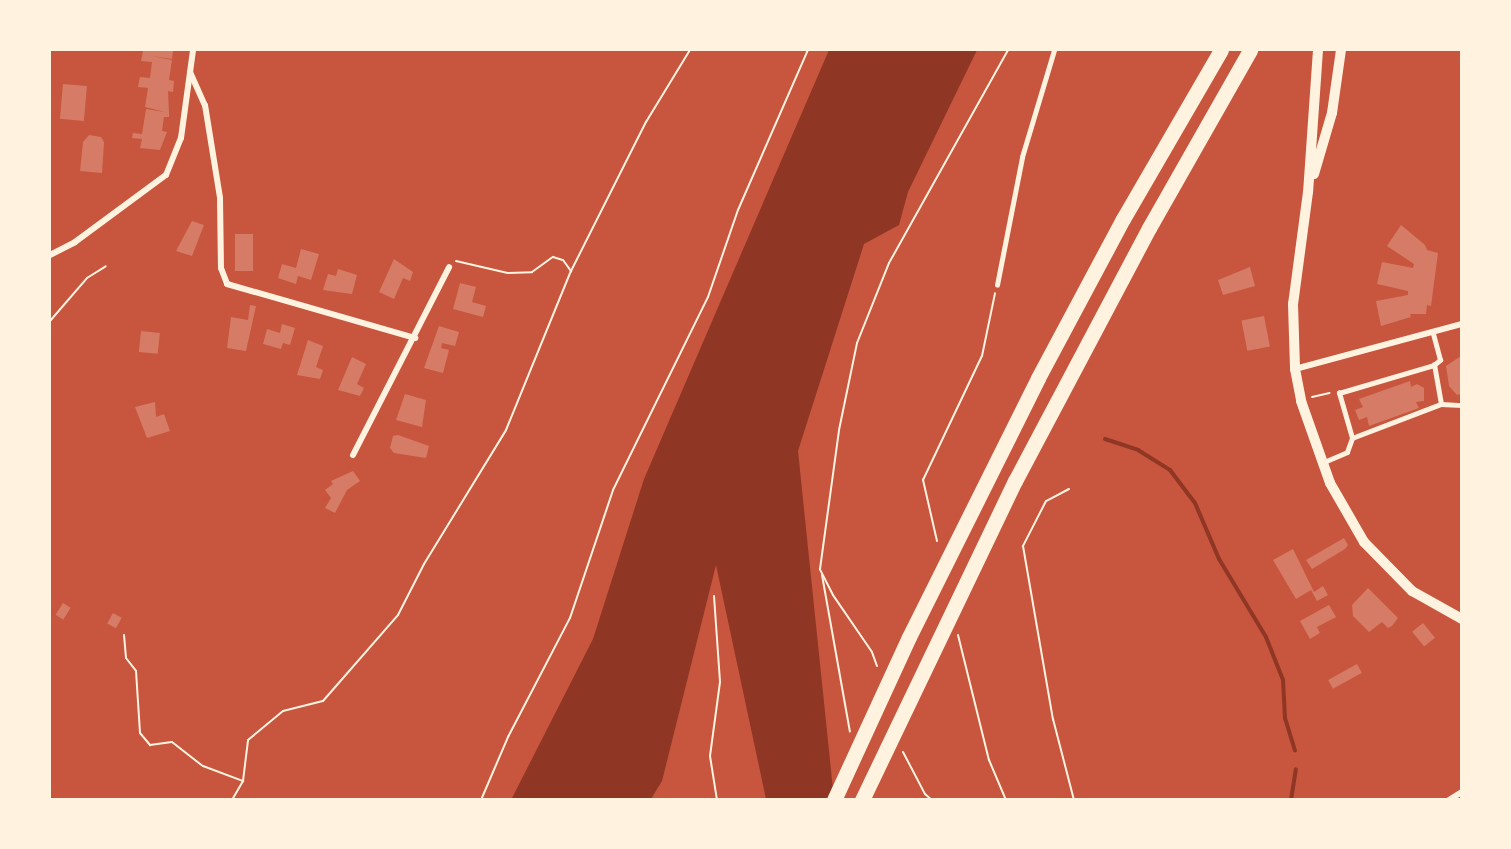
<!DOCTYPE html>
<style>
body{margin:0}
#map{position:relative;width:1511px;height:849px;overflow:hidden;background:#c8553d;font-family:"PT Sans",sans-serif}
div>[style]{position:absolute}
.water>*{inset:0;background:#8f3625}
.stream>*{height:4px;margin:-2px;padding:0 2px;transform-origin:2px;border-radius:2px;background:#8f3625}
.building>*{inset:0;background:#d67c66;transform-origin:0 0}
.path>*{height:2px;margin:-1px;padding:0 1px;transform-origin:1px;border-radius:1px;background:#fff3e0}
.service>*{height:4.5px;margin:-2.25px;padding:0 2.25px;transform-origin:2.25px;border-radius:2.25px;background:#fff3e0}
.minor>*{height:6px;margin:-3px;padding:0 3px;transform-origin:3px;border-radius:3px;background:#fff3e0}
.tertiary>*{height:10px;margin:-5px;padding:0 5px;transform-origin:5px;border-radius:5px;background:#fff3e0}
.motorway>*{height:15px;margin:-7.5px;padding:0 7.5px;transform-origin:7.5px;border-radius:7.5px;background:#fff3e0}
span{translate:-50% -50%;white-space:nowrap;text-align:center;line-height:1.15;-webkit-text-stroke:4.5px #fff3e0;paint-order:stroke}
.frame{position:absolute;inset:0;border:51px solid #fff3e0;pointer-events:none}
</style>
<div id="map">
<div class="water">
<i style="clip-path:polygon(829px 50px,977px 50px,908px 192px,899px 225px,864px 244px,798px 451px,834px 799px,766px 799px,716px 565px,662px 781px,651px 799px,511px 800px,593px 639px,644px 479px)"></i>
</div>
<div class="stream">
<i style="left:1105px;top:439px;width:35px;rotate:18deg"></i>
<i style="left:1138px;top:450px;width:38px;rotate:32deg"></i>
<i style="left:1170px;top:470px;width:41px;rotate:52.9deg"></i>
<i style="left:1195px;top:503px;width:61px;rotate:66.8deg"></i>
<i style="left:1219px;top:559px;width:91px;rotate:58.9deg"></i>
<i style="left:1266px;top:637px;width:46px;rotate:68.4deg"></i>
<i style="left:1283px;top:680px;width:38px;rotate:87deg"></i>
<i style="left:1285px;top:718px;width:34px;rotate:73deg"></i>
<i style="left:1291px;top:800px;width:31px;rotate:-81deg"></i>
</div>
<div class="building">
<i style="clip-path:polygon(153px 50px,173px 50px,172px 59px,152px 56px,172px 60px,169px 80px,174px 81px,173px 92px,168px 91px,169px 113px,169px 117px,164px 117px,162px 131px,167px 132px,160px 150px,140px 148px,142px 139px,132px 138px,133px 133px,142px 134px,146px 109px,165px 112px,145px 107px,148px 88px,138px 87px,140px 77px,150px 78px,152px 62px,141px 61px,143px 51px)"></i>
<i style="left:63px;top:84px;width:24px;height:35px;rotate:5deg"></i>
<i style="clip-path:polygon(89px 135px,101px 137px,104px 142px,102px 173px,80px 171px,83px 142px)"></i>
<i style="clip-path:polygon(192px 221px,204px 225px,192px 256px,176px 251px)"></i>
<i style="clip-path:polygon(1401px 225px,1425px 245px,1427px 250px,1438px 253px,1431px 306px,1427px 305px,1426px 314px,1410px 314px,1411px 317px,1381px 326px,1376px 301px,1408px 295px,1408px 291px,1377px 284px,1382px 262px,1413px 268px,1414px 264px,1387px 246px)"></i>
<i style="left:235px;top:234px;width:18px;height:37px"></i>
<i style="clip-path:polygon(301px 249px,319px 254px,311px 280px,298px 276px,296px 284px,278px 278px,282px 264px,296px 268px)"></i>
<i style="clip-path:polygon(394px 259px,413px 272px,410px 281px,403px 278px,394px 299px,379px 292px)"></i>
<i style="clip-path:polygon(1250px 267px,1255px 286px,1223px 295px,1218px 280px)"></i>
<i style="clip-path:polygon(338px 269px,357px 275px,352px 294px,323px 290px,328px 274px,336px 276px)"></i>
<i style="clip-path:polygon(460px 283px,476px 287px,472px 302px,486px 306px,483px 317px,453px 309px)"></i>
<i style="clip-path:polygon(250px 305px,256px 306px,246px 351px,227px 348px,231px 317px,248px 320px)"></i>
<i style="left:1264px;top:316px;width:31px;height:23px;rotate:79deg"></i>
<i style="clip-path:polygon(282px 324px,295px 328px,290px 345px,283px 343px,281px 349px,263px 344px,267px 329px,280px 333px)"></i>
<i style="clip-path:polygon(439px 326px,459px 332px,455px 346px,442px 343px,441px 348px,449px 350px,443px 373px,424px 368px)"></i>
<i style="left:141px;top:331px;width:19px;height:21px;rotate:6deg"></i>
<i style="clip-path:polygon(308px 340px,323px 346px,316px 367px,323px 370px,320px 379px,297px 375px)"></i>
<i style="clip-path:polygon(1461px 356px,1461px 394px,1457px 395px,1449px 386px,1446px 366px)"></i>
<i style="clip-path:polygon(352px 357px,366px 364px,357px 384px,364px 388px,360px 396px,338px 390px)"></i>
<i style="clip-path:polygon(1410px 381px,1411px 387px,1417px 384px,1424px 388px,1424px 401px,1416px 402px,1419px 408px,1369px 426px,1367px 417px,1359px 420px,1355px 410px,1363px 407px,1359px 399px)"></i>
<i style="clip-path:polygon(405px 394px,426px 400px,422px 427px,396px 420px)"></i>
<i style="clip-path:polygon(155px 402px,156px 417px,164px 414px,170px 431px,147px 438px,135px 407px)"></i>
<i style="clip-path:polygon(398px 435px,429px 446px,426px 458px,394px 453px,390px 448px,393px 436px)"></i>
<i style="clip-path:polygon(353px 471px,360px 481px,347px 490px,335px 513px,325px 508px,331px 498px,325px 490px,333px 484px,331px 481px)"></i>
<i style="clip-path:polygon(1344px 538px,1348px 545px,1345px 549px,1312px 569px,1306px 560px)"></i>
<i style="clip-path:polygon(1293px 549px,1314px 592px,1323px 586px,1328px 595px,1317px 601px,1311px 590px,1296px 599px,1273px 560px)"></i>
<i style="clip-path:polygon(1368px 588px,1398px 618px,1392px 626px,1388px 628px,1382px 622px,1369px 632px,1353px 616px,1352px 605px)"></i>
<i style="left:63px;top:603px;width:9px;height:14px;rotate:32deg"></i>
<i style="clip-path:polygon(1329px 605px,1336px 617px,1317px 627px,1320px 633px,1310px 639px,1300px 621px)"></i>
<i style="left:113px;top:613px;width:10px;height:12px;rotate:29deg"></i>
<i style="left:1423px;top:623px;width:19px;height:14px;rotate:51deg"></i>
<i style="left:1357px;top:664px;width:10px;height:33px;rotate:61deg"></i>
</div>
<div class="path">
<i style="left:456px;top:261px;width:53px;rotate:13deg"></i>
<i style="left:508px;top:273px;width:24px;rotate:-2deg"></i>
<i style="left:532px;top:272px;width:26px;rotate:-36deg"></i>
<i style="left:553px;top:257px;width:10px;rotate:17deg"></i>
<i style="left:563px;top:260px;width:14px;rotate:54deg"></i>
<i style="left:50px;top:321px;width:57px;rotate:-49.3deg"></i>
<i style="left:87px;top:278px;width:22px;rotate:-32deg"></i>
<i style="left:1312px;top:397px;width:18px;rotate:-13deg"></i>
<i style="left:1069px;top:489px;width:26px;rotate:152deg"></i>
<i style="left:1046px;top:501px;width:51px;rotate:117.1deg"></i>
<i style="left:1023px;top:546px;width:176px;rotate:80.2deg"></i>
<i style="left:1053px;top:719px;width:84px;rotate:75.5deg"></i>
<i style="left:937px;top:541px;width:63px;rotate:-102.9deg"></i>
<i style="left:923px;top:480px;width:137px;rotate:-64.6deg"></i>
<i style="left:982px;top:356px;width:64px;rotate:-78.3deg"></i>
<i style="left:822px;top:575px;width:159px;rotate:79.9deg"></i>
<i style="left:714px;top:596px;width:86px;rotate:86deg"></i>
<i style="left:720px;top:682px;width:75px;rotate:97.7deg"></i>
<i style="left:710px;top:756px;width:45px;rotate:81deg"></i>
<i style="left:124px;top:635px;width:23px;rotate:85deg"></i>
<i style="left:126px;top:658px;width:16px;rotate:52deg"></i>
<i style="left:136px;top:671px;width:62px;rotate:86.3deg"></i>
<i style="left:140px;top:733px;width:16px;rotate:50deg"></i>
<i style="left:150px;top:745px;width:22px;rotate:-8deg"></i>
<i style="left:172px;top:742px;width:39px;rotate:38deg"></i>
<i style="left:203px;top:766px;width:43px;rotate:20.6deg"></i>
<i style="left:958px;top:635px;width:129px;rotate:76.1deg"></i>
<i style="left:989px;top:760px;width:43px;rotate:67deg"></i>
<i style="left:877px;top:666px;width:15px;rotate:-110deg"></i>
<i style="left:872px;top:652px;width:69px;rotate:-124.4deg"></i>
<i style="left:833px;top:595px;width:29px;rotate:-117deg"></i>
<i style="left:820px;top:569px;width:140px;rotate:-82.2deg"></i>
<i style="left:839px;top:430px;width:89px;rotate:-78.3deg"></i>
<i style="left:857px;top:343px;width:86px;rotate:-68.2deg"></i>
<i style="left:889px;top:263px;width:244px;rotate:-60.8deg"></i>
<i style="left:903px;top:752px;width:47px;rotate:62.4deg"></i>
<i style="left:925px;top:794px;width:9px;rotate:41deg"></i>
<i style="left:232px;top:800px;width:22px;rotate:-60deg"></i>
<i style="left:243px;top:781px;width:41px;rotate:-83deg"></i>
<i style="left:248px;top:740px;width:45px;rotate:-39.6deg"></i>
<i style="left:283px;top:711px;width:41px;rotate:-14deg"></i>
<i style="left:323px;top:701px;width:114px;rotate:-48.9deg"></i>
<i style="left:398px;top:615px;width:57px;rotate:-63deg"></i>
<i style="left:424px;top:564px;width:157px;rotate:-58.5deg"></i>
<i style="left:506px;top:430px;width:172px;rotate:-67.8deg"></i>
<i style="left:571px;top:271px;width:167px;rotate:-63.3deg"></i>
<i style="left:646px;top:122px;width:84px;rotate:-58.6deg"></i>
<i style="left:481px;top:800px;width:69px;rotate:-66.8deg"></i>
<i style="left:508px;top:737px;width:134px;rotate:-62.5deg"></i>
<i style="left:570px;top:618px;width:135px;rotate:-71.4deg"></i>
<i style="left:613px;top:490px;width:215px;rotate:-63.8deg"></i>
<i style="left:708px;top:297px;width:92px;rotate:-71deg"></i>
<i style="left:738px;top:210px;width:175px;rotate:-66.4deg"></i>
</div>
<div class="service">
<i style="left:997px;top:285px;width:130px;rotate:-78.9deg"></i>
<i style="left:1022px;top:157px;width:112px;rotate:-73.3deg"></i>
<i style="left:1441px;top:404px;width:21px;rotate:3deg"></i>
<i style="left:1352px;top:438px;width:95px;rotate:-20.9deg"></i>
<i style="left:1441px;top:404px;width:40px;rotate:-100deg"></i>
<i style="left:1324px;top:462px;width:25px;rotate:-23deg"></i>
<i style="left:1347px;top:452px;width:15px;rotate:-70deg"></i>
<i style="left:1352px;top:438px;width:47px;rotate:-106.1deg"></i>
<i style="left:1339px;top:393px;width:99px;rotate:-16.4deg"></i>
<i style="left:1434px;top:365px;width:8px;rotate:-40deg"></i>
<i style="left:1440px;top:360px;width:28px;rotate:-105deg"></i>
</div>
<div class="minor">
<i style="left:190px;top:72px;width:36px;rotate:66deg"></i>
<i style="left:205px;top:105px;width:94px;rotate:80.8deg"></i>
<i style="left:220px;top:198px;width:70px;rotate:89.2deg"></i>
<i style="left:221px;top:268px;width:17px;rotate:69deg"></i>
<i style="left:227px;top:284px;width:196px;rotate:16deg"></i>
<i style="left:50px;top:255px;width:28px;rotate:-27deg"></i>
<i style="left:75px;top:242px;width:113px;rotate:-36.4deg"></i>
<i style="left:166px;top:175px;width:40px;rotate:-68deg"></i>
<i style="left:181px;top:138px;width:89px;rotate:-82.2deg"></i>
<i style="left:1295px;top:369px;width:173px;rotate:-15.1deg"></i>
<i style="left:353px;top:455px;width:211px;rotate:-62.9deg"></i>
<i style="left:1449px;top:800px;width:15px;rotate:-32deg"></i>
</div>
<div class="tertiary">
<i style="left:1318px;top:50px;width:142px;rotate:94deg"></i>
<i style="left:1308px;top:192px;width:113px;rotate:97.6deg"></i>
<i style="left:1293px;top:304px;width:65px;rotate:88.2deg"></i>
<i style="left:1295px;top:369px;width:33px;rotate:79deg"></i>
<i style="left:1301px;top:401px;width:87px;rotate:70.5deg"></i>
<i style="left:1330px;top:483px;width:68px;rotate:60deg"></i>
<i style="left:1364px;top:542px;width:69px;rotate:45.6deg"></i>
<i style="left:1412px;top:591px;width:57px;rotate:29.2deg"></i>
<i style="left:1314px;top:174px;width:64px;rotate:-73.6deg"></i>
<i style="left:1332px;top:113px;width:64px;rotate:-81.9deg"></i>
</div>
<div class="motorway">
<i style="left:834px;top:800px;width:179px;rotate:-65.3deg"></i>
<i style="left:909px;top:637px;width:289px;rotate:-63.5deg"></i>
<i style="left:1038px;top:378px;width:180px;rotate:-61.9deg"></i>
<i style="left:1123px;top:219px;width:195px;rotate:-59.9deg"></i>
<i style="left:862px;top:800px;width:354px;rotate:-64.4deg"></i>
<i style="left:1015px;top:481px;width:286px;rotate:-62.1deg"></i>
<i style="left:1149px;top:228px;width:205px;rotate:-60.4deg"></i>
</div>
<div class="frame"></div>
</div>
